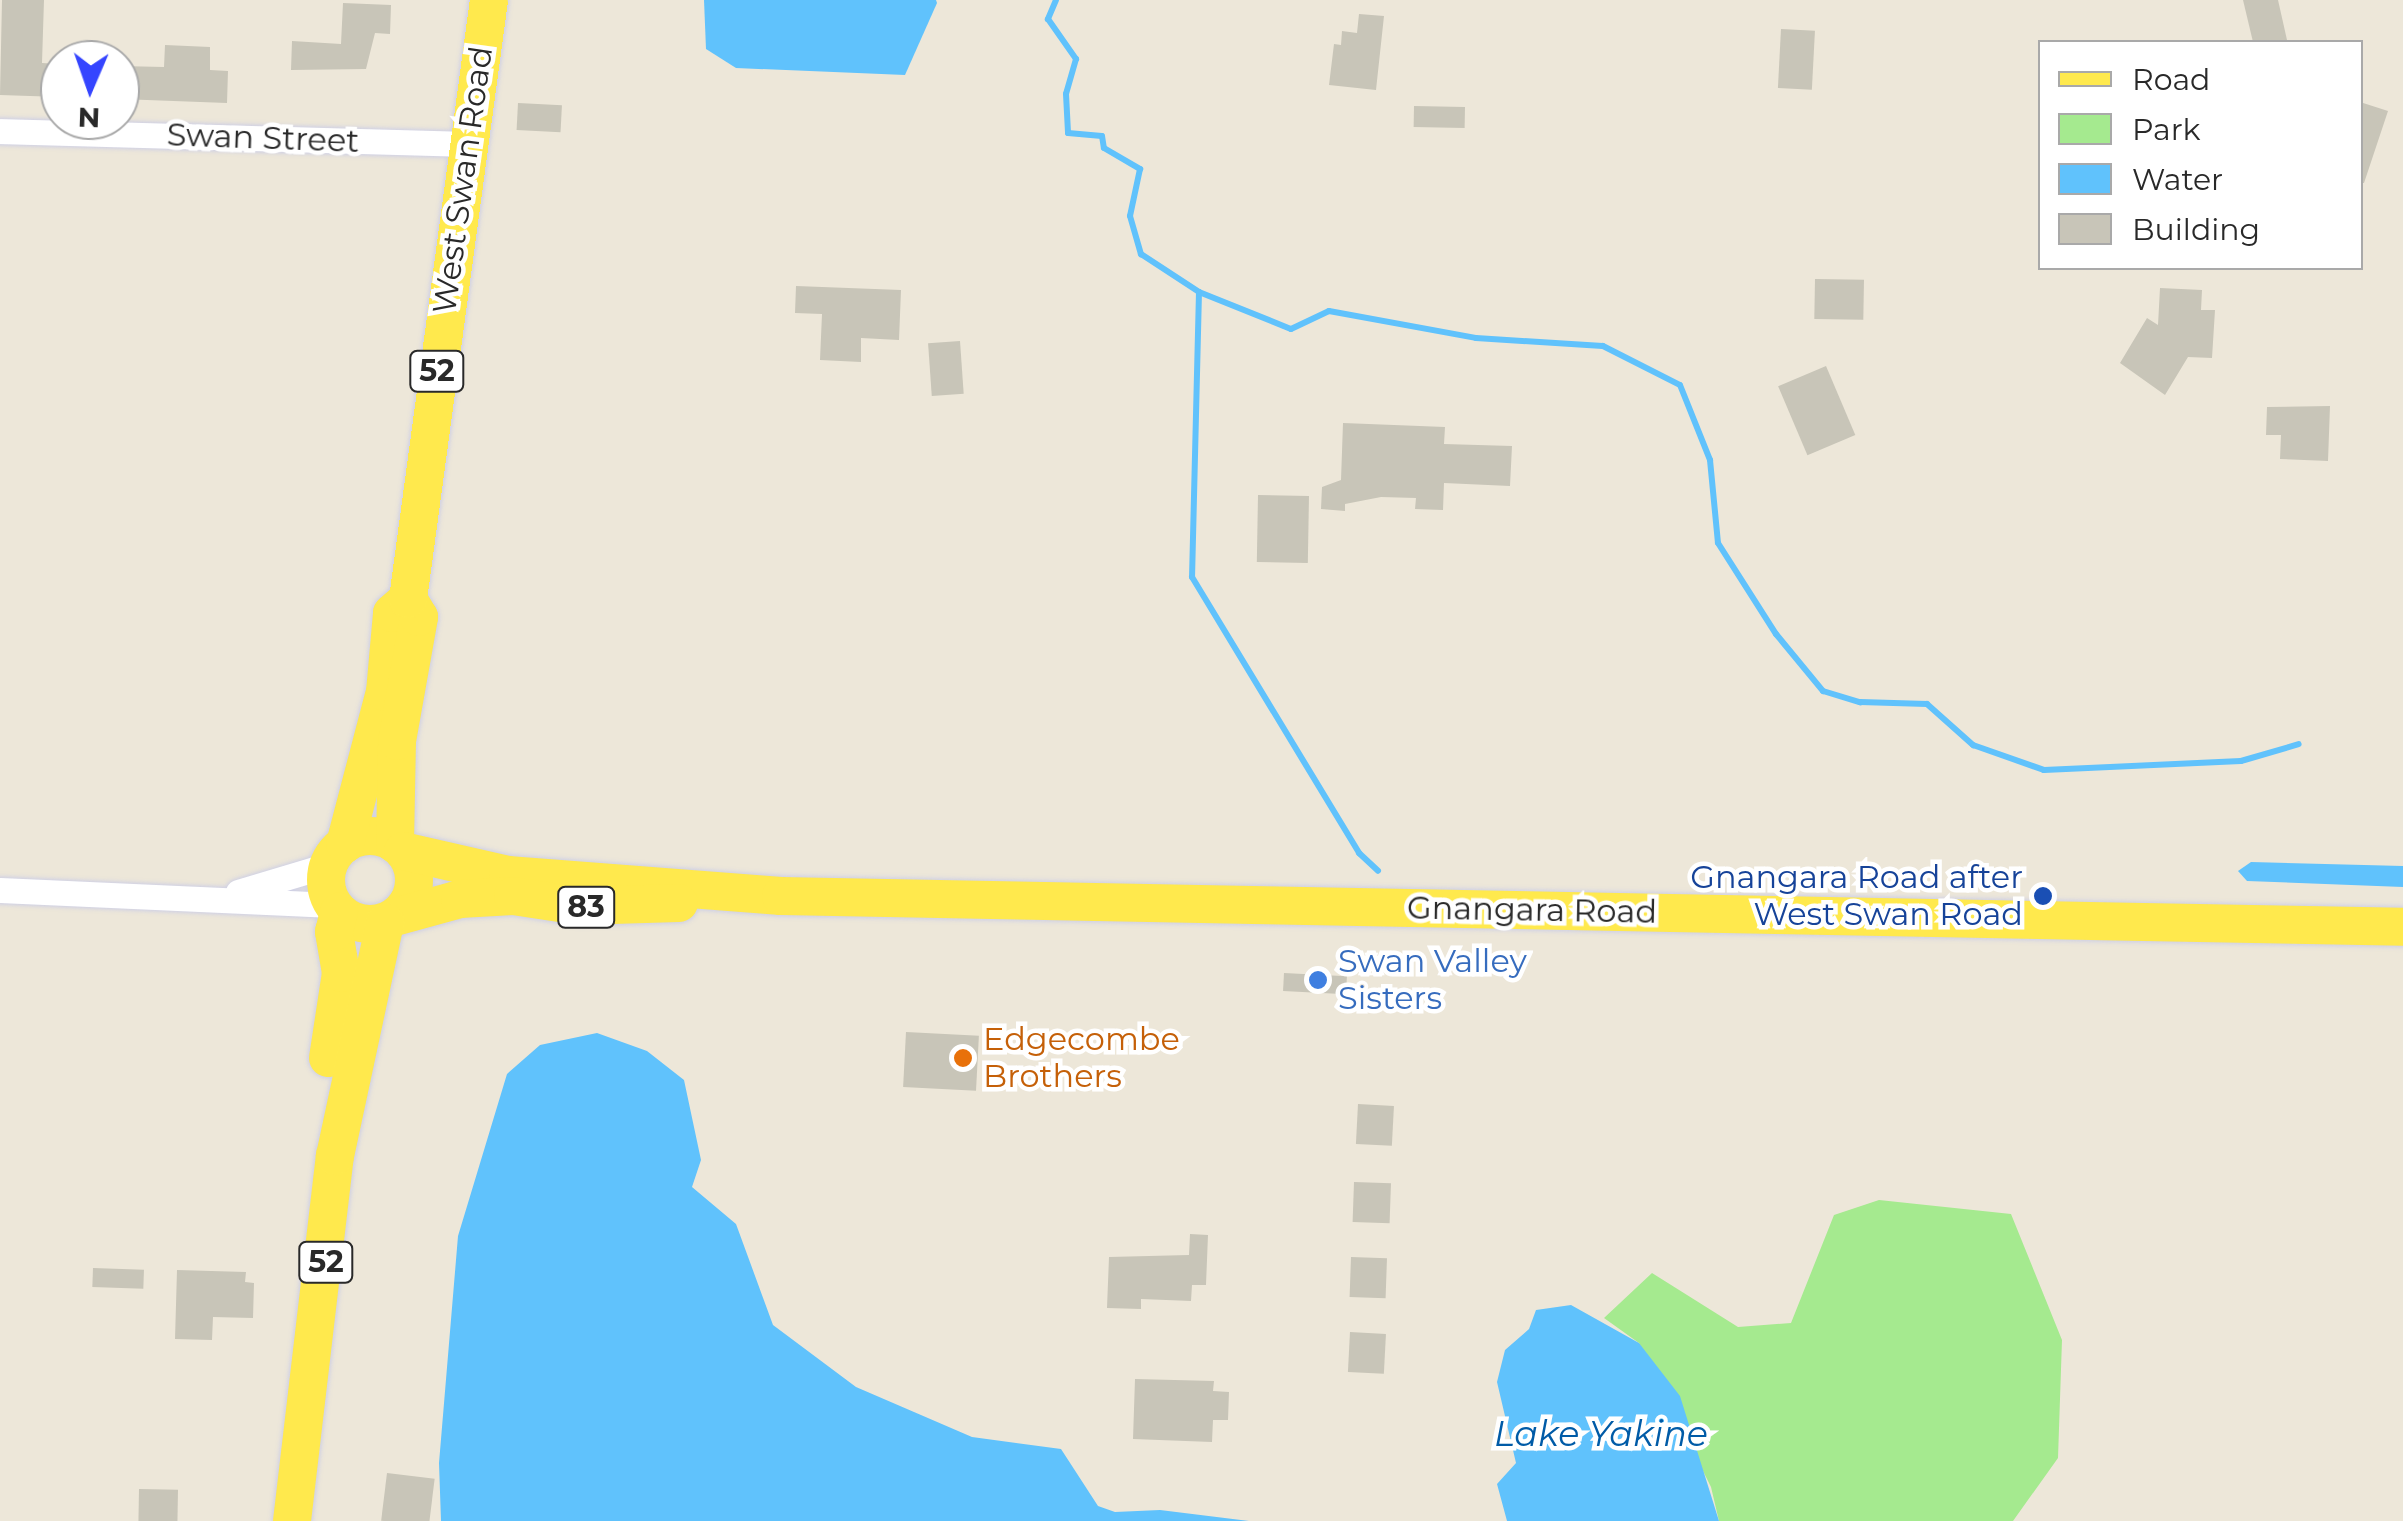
<!DOCTYPE html>
<style>
body{margin:0}
#map{position:relative;width:2403px;height:1521px;overflow:hidden;background:#ede7d9;font-family:Montserrat,sans-serif}
div>[style]{position:absolute}
.green>*{inset:0;background:#a5ea8f}
.water>*{inset:0;background:#60c2fc}
.stream>*{height:6px;margin:-3px;padding:0 3px;transform-origin:3px;border-radius:3px;background:#60c2fc}
.building>*{inset:0;background:#c8c5b8;transform-origin:0 0}
.roads{filter:drop-shadow(0 0 2px #cfd0e4) drop-shadow(0 0 2px #cfd0e4)}
.street>*{height:25px;margin:-12.5px;padding:0 12.5px;transform-origin:12.5px;border-radius:12.5px;background:#fff}
.primary>*{height:38px;margin:-19px;padding:0 19px;transform-origin:19px;border-radius:19px;background:#ffe94d}
.primary>.ring{margin:-19px;padding:0;box-sizing:content-box;background:none;border:38px solid #ffe94d;border-radius:50%}
.dots>*{width:28px;height:28px;translate:-50% -50%;box-sizing:border-box;border:5px solid #fff;border-radius:50%}
span{translate:-50% -50%;white-space:nowrap;text-align:center;line-height:1.15;-webkit-text-stroke:9px #fff;paint-order:stroke}
.shield-label span{padding:2px 8px;background:#fff;border:2px solid;border-radius:8px;-webkit-text-stroke-width:0}
.shield-label{font-size:30px;color:#292929;font-weight:700}
.street-label{font-size:32px;color:#292929}
.transit-label{font-size:32px;color:#164399}
.right{translate:-100% -50%;text-align:right}
.shop-label{font-size:32px;color:#366cbe}
.left{translate:0 -50%;text-align:left}
.food-label{font-size:32px;color:#c56008}
.water-label{font-size:35px;color:#005ba7;font-style:italic}
.legend{position:absolute;left:2038px;top:40px;width:325px;height:230px;box-sizing:border-box;background:#fff;border:2px solid #a9a9a9;margin:0;padding:12px 18px;list-style:none;font-size:30px;color:#292929}
.legend li{display:flex;align-items:center;gap:20px;height:50px}
.legend b{width:50px;border:2px solid #a9a9a9}
.north{position:absolute;left:40px;top:40px;width:100px;height:100px;box-sizing:border-box;background:#fff;border:2px solid #a9a9a9;border-radius:50%;rotate:182deg;font-size:28px;font-weight:700;line-height:40px;text-align:center;color:#292929}
.north::after{content:'';display:block;margin:auto;width:35px;height:45px;background:#3545ff;clip-path:polygon(50% 0,100% 100%,50% 72%,0 100%)}
</style>
<div id="map">
<div class="green">
<i style="clip-path:polygon(1879px 1200px,2011px 1214px,2062px 1340px,2058px 1458px,2013px 1521px,1719px 1521px,1711px 1487px,1639px 1343px,1604px 1318px,1652px 1273px,1738px 1327px,1791px 1323px,1834px 1215px)"></i>
</div>
<div class="water">
<i style="clip-path:polygon(704px 0,936px 0,937px 3px,905px 75px,736px 68px,706px 49px)"></i>
<i style="clip-path:polygon(2251px 862px,2403px 866px,2403px 887px,2247px 881px,2238px 871px)"></i>
<i style="clip-path:polygon(597px 1033px,647px 1051px,684px 1080px,701px 1160px,692px 1187px,736px 1224px,773px 1325px,856px 1387px,972px 1437px,1061px 1449px,1098px 1506px,1115px 1512px,1160px 1510px,1249px 1521px,441px 1521px,439px 1463px,458px 1236px,507px 1074px,540px 1045px)"></i>
<i style="clip-path:polygon(1571px 1305px,1639px 1343px,1680px 1396px,1719px 1521px,1507px 1521px,1497px 1484px,1516px 1463px,1497px 1382px,1505px 1350px,1529px 1329px,1536px 1310px)"></i>
</div>
<div class="stream">
<i style="left:1056px;top:0;width:21px;rotate:113deg"></i>
<i style="left:1048px;top:19px;width:49px;rotate:55deg"></i>
<i style="left:1076px;top:59px;width:36px;rotate:106deg"></i>
<i style="left:1066px;top:94px;width:39px;rotate:87deg"></i>
<i style="left:1068px;top:133px;width:34px;rotate:5deg"></i>
<i style="left:1102px;top:136px;width:12px;rotate:81deg"></i>
<i style="left:1104px;top:148px;width:42px;rotate:30.3deg"></i>
<i style="left:1140px;top:169px;width:48px;rotate:102deg"></i>
<i style="left:1130px;top:216px;width:40px;rotate:74deg"></i>
<i style="left:1141px;top:254px;width:69px;rotate:33.2deg"></i>
<i style="left:1199px;top:292px;width:99px;rotate:21.9deg"></i>
<i style="left:1291px;top:329px;width:42px;rotate:-25.3deg"></i>
<i style="left:1329px;top:311px;width:149px;rotate:10.4deg"></i>
<i style="left:1476px;top:338px;width:127px;rotate:3.6deg"></i>
<i style="left:1603px;top:346px;width:86px;rotate:26.9deg"></i>
<i style="left:1680px;top:385px;width:81px;rotate:68.2deg"></i>
<i style="left:1710px;top:460px;width:83px;rotate:84.5deg"></i>
<i style="left:1718px;top:543px;width:108px;rotate:57.5deg"></i>
<i style="left:1776px;top:634px;width:74px;rotate:50.5deg"></i>
<i style="left:1823px;top:691px;width:39px;rotate:17deg"></i>
<i style="left:1860px;top:702px;width:67px;rotate:1.7deg"></i>
<i style="left:1927px;top:704px;width:62px;rotate:41.7deg"></i>
<i style="left:1973px;top:745px;width:75px;rotate:19.4deg"></i>
<i style="left:2044px;top:770px;width:197px;rotate:-2.6deg"></i>
<i style="left:2241px;top:761px;width:60px;rotate:-16.3deg"></i>
<i style="left:1199px;top:292px;width:285px;rotate:91.4deg"></i>
<i style="left:1192px;top:577px;width:323px;rotate:58.8deg"></i>
<i style="left:1359px;top:853px;width:26px;rotate:43deg"></i>
</div>
<div class="building">
<i style="clip-path:polygon(2px 0,44px 0,42px 63px,60px 64px,60px 97px,0 95px)"></i>
<i style="clip-path:polygon(2243px 0,2278px 0,2287px 40px,2253px 42px)"></i>
<i style="clip-path:polygon(343px 3px,391px 5px,390px 34px,375px 33px,366px 69px,291px 70px,292px 41px,341px 44px)"></i>
<i style="clip-path:polygon(1359px 14px,1384px 16px,1376px 90px,1329px 85px,1334px 44px,1341px 45px,1342px 31px,1357px 33px)"></i>
<i style="left:1781px;top:29px;width:34px;height:59px;rotate:3deg"></i>
<i style="clip-path:polygon(165px 45px,210px 47px,210px 70px,228px 71px,227px 103px,120px 99px,120px 66px,164px 67px)"></i>
<i style="clip-path:polygon(2360px 102px,2388px 111px,2364px 183px,2360px 183px)"></i>
<i style="left:518px;top:103px;width:44px;height:27px;rotate:3deg"></i>
<i style="left:1414px;top:106px;width:51px;height:21px;rotate:1deg"></i>
<i style="left:1815px;top:279px;width:49px;height:40px;rotate:1deg"></i>
<i style="clip-path:polygon(796px 286px,901px 290px,899px 340px,861px 338px,861px 362px,820px 360px,822px 314px,795px 313px)"></i>
<i style="clip-path:polygon(2160px 288px,2202px 290px,2201px 310px,2215px 310px,2212px 358px,2188px 357px,2165px 395px,2120px 363px,2147px 318px,2158px 325px)"></i>
<i style="left:960px;top:341px;width:53px;height:32px;rotate:86deg"></i>
<i style="left:1826px;top:366px;width:75px;height:52px;rotate:67deg"></i>
<i style="clip-path:polygon(2330px 406px,2328px 461px,2280px 459px,2281px 435px,2266px 435px,2267px 407px)"></i>
<i style="clip-path:polygon(1343px 423px,1445px 427px,1444px 444px,1512px 446px,1510px 486px,1444px 483px,1443px 510px,1415px 509px,1416px 498px,1381px 497px,1345px 504px,1345px 511px,1321px 509px,1322px 487px,1341px 480px)"></i>
<i style="left:1258px;top:495px;width:51px;height:67px;rotate:1deg"></i>
<i style="left:1284px;top:973px;width:63px;height:18px;rotate:3deg"></i>
<i style="left:906px;top:1032px;width:73px;height:55px;rotate:3deg"></i>
<i style="left:1358px;top:1104px;width:36px;height:40px;rotate:3deg"></i>
<i style="left:1354px;top:1182px;width:37px;height:40px;rotate:2deg"></i>
<i style="clip-path:polygon(1190px 1234px,1208px 1235px,1206px 1285px,1192px 1285px,1191px 1301px,1141px 1299px,1141px 1309px,1107px 1308px,1109px 1257px,1189px 1255px)"></i>
<i style="left:1351px;top:1257px;width:36px;height:40px;rotate:2deg"></i>
<i style="left:93px;top:1268px;width:51px;height:19px;rotate:2deg"></i>
<i style="clip-path:polygon(177px 1270px,246px 1272px,245px 1282px,254px 1283px,253px 1318px,213px 1317px,212px 1340px,175px 1339px)"></i>
<i style="left:1350px;top:1332px;width:36px;height:40px;rotate:3deg"></i>
<i style="clip-path:polygon(1135px 1379px,1214px 1381px,1213px 1391px,1229px 1392px,1228px 1420px,1213px 1420px,1212px 1442px,1133px 1439px)"></i>
<i style="left:387px;top:1473px;width:48px;height:48px;rotate:7deg"></i>
<i style="left:139px;top:1489px;width:39px;height:32px;rotate:1deg"></i>
</div>
<div class="roads">
<div class="street">
<i style="left:0;top:131px;width:466px;rotate:1.6deg"></i>
<i style="left:0;top:890px;width:333px;rotate:2.6deg"></i>
<i style="left:238px;top:892px;width:94px;rotate:-16.7deg"></i>
</div>
<div class="primary">
<i class="ring" style="left:326px;top:836px;width:50px;height:50px"></i>
<i style="left:345px;top:844px;width:157px;rotate:-75.3deg"></i>
<i style="left:385px;top:692px;width:79px;rotate:-84.9deg"></i>
<i style="left:392px;top:613px;width:21px;rotate:-41deg"></i>
<i style="left:395px;top:844px;width:103px;rotate:-88.9deg"></i>
<i style="left:397px;top:741px;width:126px;rotate:-79.9deg"></i>
<i style="left:419px;top:617px;width:21px;rotate:-121deg"></i>
<i style="left:408px;top:599px;width:604px;rotate:-82.3deg"></i>
<i style="left:403px;top:851px;width:108px;rotate:12.9deg"></i>
<i style="left:508px;top:875px;width:274px;rotate:4.4deg"></i>
<i style="left:781px;top:896px;width:1622px;rotate:1.09deg"></i>
<i style="left:395px;top:917px;width:67px;rotate:-15.5deg"></i>
<i style="left:460px;top:899px;width:53px;rotate:-3.2deg"></i>
<i style="left:513px;top:896px;width:67px;rotate:8.6deg"></i>
<i style="left:579px;top:906px;width:100px;rotate:-1.7deg"></i>
<i style="left:328px;top:1058px;width:86px;rotate:-81.3deg"></i>
<i style="left:341px;top:973px;width:42px;rotate:-99.7deg"></i>
<i style="left:334px;top:932px;width:21px;rotate:-76deg"></i>
<i style="left:292px;top:1521px;width:368px;rotate:-83.3deg"></i>
<i style="left:335px;top:1156px;width:239px;rotate:-77.9deg"></i>
</div>
</div>
<div class="dots">
<i style="left:2043px;top:896px;background:#1a4fb4"></i>
<i style="left:1318px;top:980px;background:#3f7fe0"></i>
<i style="left:963px;top:1058px;background:#e8710a"></i>
</div>
<div class="shield-label">
<span style="left:437px;top:371px">52</span>
<span style="left:586px;top:907px">83</span>
<span style="left:326px;top:1262px">52</span>
</div>
<div class="street-label">
<span style="left:263px;top:138px;rotate:2deg">Swan Street</span>
<span style="left:463px;top:180px;rotate:-82deg">West Swan Road</span>
<span style="left:1532px;top:910px;rotate:1deg">Gnangara Road</span>
</div>
<div class="transit-label">
<span class="right" style="left:2023px;top:896px">Gnangara Road after<br>West Swan Road</span>
</div>
<div class="shop-label">
<span class="left" style="left:1338px;top:980px">Swan Valley<br>Sisters</span>
</div>
<div class="food-label">
<span class="left" style="left:983px;top:1058px">Edgecombe<br>Brothers</span>
</div>
<div class="water-label">
<span style="left:1601px;top:1434px">Lake Yakine</span>
</div>
<ul class="legend">
<li><b style="height:12px;background:#ffe94d"></b>Road</li>
<li><b style="height:28px;background:#a5ea8f"></b>Park</li>
<li><b style="height:28px;background:#60c2fc"></b>Water</li>
<li><b style="height:28px;background:#c8c5b8"></b>Building</li>
</ul>
<div class="north">N</div>
</div>
